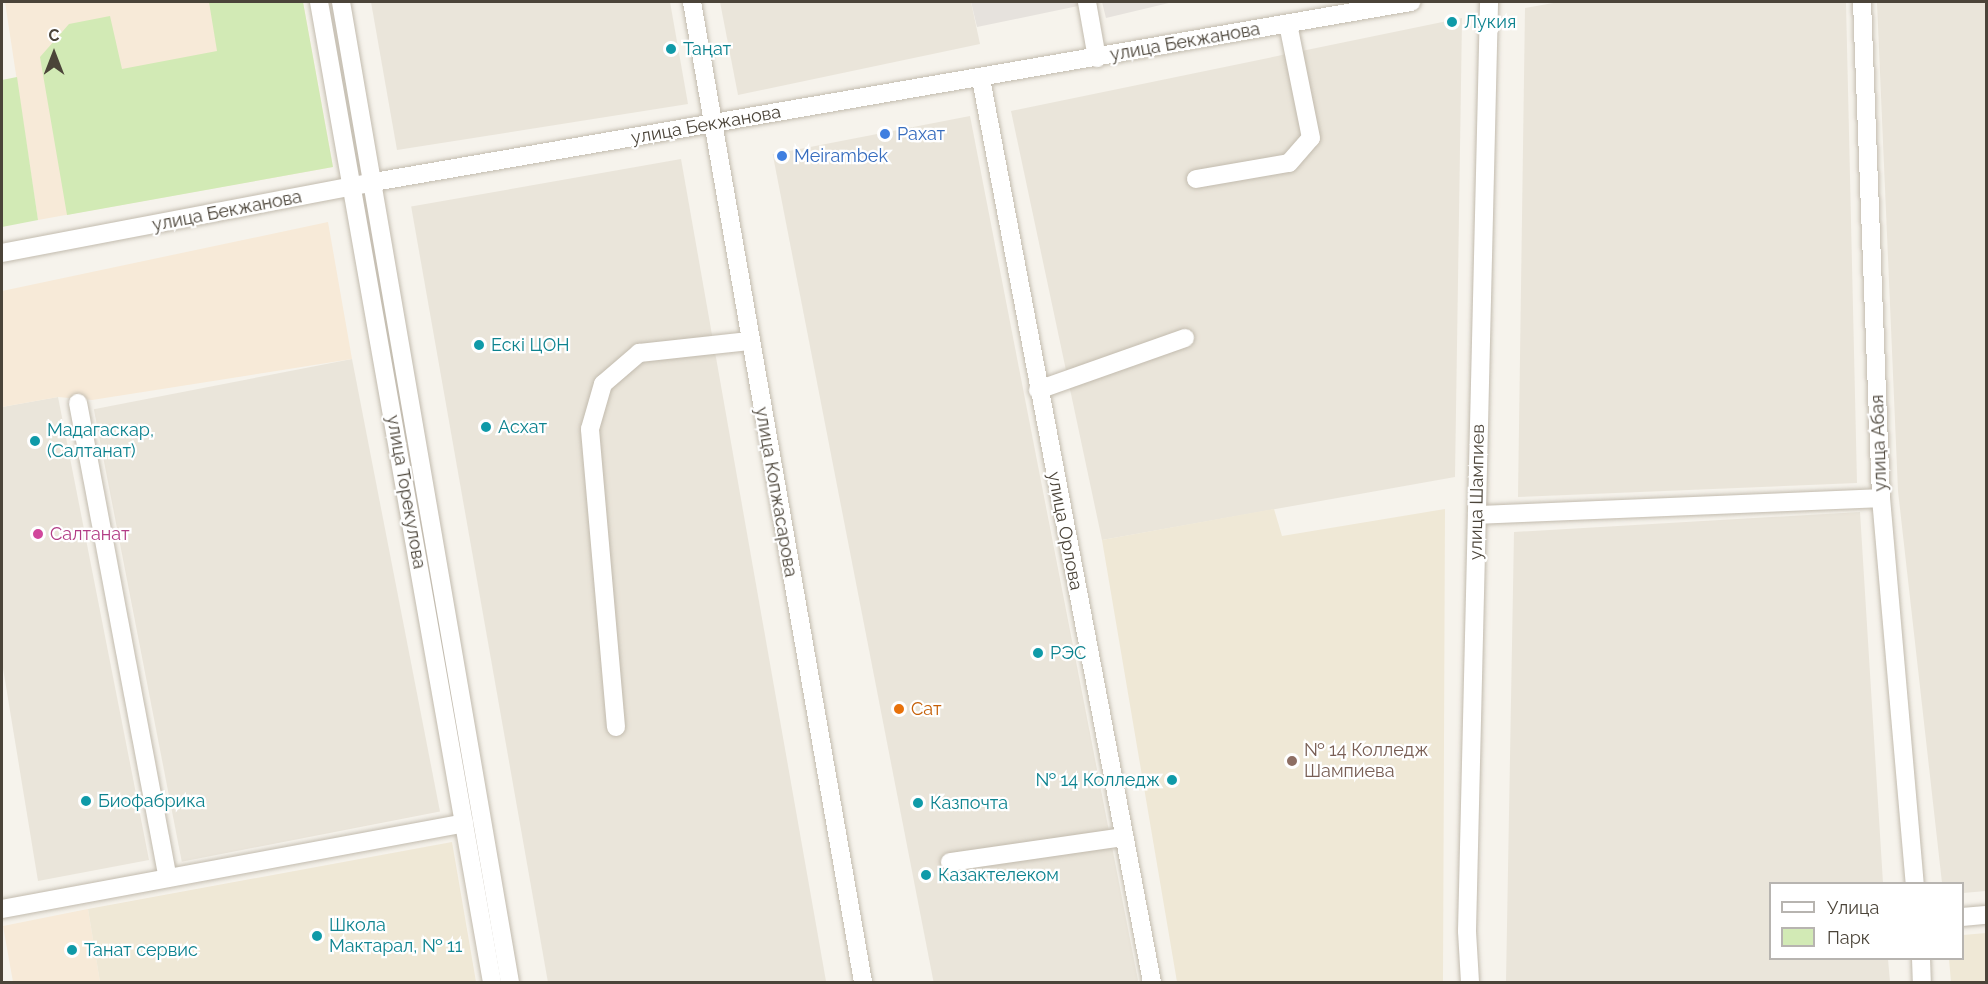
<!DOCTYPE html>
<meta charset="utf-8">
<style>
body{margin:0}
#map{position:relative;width:1988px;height:984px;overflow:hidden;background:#f6f3ec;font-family:Raleway,sans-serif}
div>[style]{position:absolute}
.residential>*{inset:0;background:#eae5da;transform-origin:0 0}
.commercial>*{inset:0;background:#f7ead8}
.industrial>*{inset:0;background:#e6e2dd}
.education>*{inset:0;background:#efe8d6}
.green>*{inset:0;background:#d2eab5}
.roads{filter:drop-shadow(0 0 2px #c2bbae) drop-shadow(0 0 2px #c2bbae)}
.minor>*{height:18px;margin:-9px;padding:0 9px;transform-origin:9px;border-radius:9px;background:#fff}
.dots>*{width:16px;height:16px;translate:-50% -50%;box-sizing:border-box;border:3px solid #fff;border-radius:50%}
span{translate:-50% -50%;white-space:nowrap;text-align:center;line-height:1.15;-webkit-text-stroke:4.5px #fff;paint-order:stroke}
.culture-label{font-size:18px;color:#0d838f}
.left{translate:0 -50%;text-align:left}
.right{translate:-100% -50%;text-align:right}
.street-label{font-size:18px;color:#4b4439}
.shop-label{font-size:18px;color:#366cbe}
.hotel-label{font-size:18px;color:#b23c85}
.food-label{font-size:18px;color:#c56008}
.education-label{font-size:18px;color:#785e54}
.frame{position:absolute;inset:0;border:3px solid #4b4439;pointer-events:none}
.legend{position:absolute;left:1769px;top:882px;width:195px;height:78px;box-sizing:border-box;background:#fff;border:2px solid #b7b4b0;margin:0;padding:8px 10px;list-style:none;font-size:18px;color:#4b4439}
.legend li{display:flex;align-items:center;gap:12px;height:30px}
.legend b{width:30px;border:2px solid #b7b4b0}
.north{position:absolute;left:24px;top:24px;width:60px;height:60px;-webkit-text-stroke:4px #fff;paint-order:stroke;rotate:0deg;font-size:16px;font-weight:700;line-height:24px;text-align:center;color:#4b4439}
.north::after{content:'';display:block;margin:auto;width:21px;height:27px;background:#4b4439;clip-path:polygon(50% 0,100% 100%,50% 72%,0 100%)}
</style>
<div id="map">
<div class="residential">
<i style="clip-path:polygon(371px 2px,670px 2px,688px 104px,397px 150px)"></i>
<i style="clip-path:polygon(720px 2px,971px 2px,980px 44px,738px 95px)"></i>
<i style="clip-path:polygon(1559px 2px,1846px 2px,1857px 483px,1518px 497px,1525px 8px)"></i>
<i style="clip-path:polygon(1877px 2px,1986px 2px,1986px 891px,1963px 893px,1962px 884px,1942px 883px,1898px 491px)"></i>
<i style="clip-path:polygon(1462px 18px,1455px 477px,1102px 540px,1011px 111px)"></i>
<i style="left:970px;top:116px;width:881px;height:201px;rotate:79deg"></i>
<i style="left:681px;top:159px;width:835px;height:274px;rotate:80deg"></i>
<i style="left:352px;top:359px;width:461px;height:263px;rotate:79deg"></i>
<i style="clip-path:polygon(58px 397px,149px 860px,38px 881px,2px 662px,2px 407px)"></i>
<i style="clip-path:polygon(1860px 512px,1883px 883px,1770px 884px,1770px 958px,1888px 959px,1890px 982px,1506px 982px,1514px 532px)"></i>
</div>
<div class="commercial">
<i style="clip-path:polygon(5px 2px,303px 2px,333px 167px,38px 220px)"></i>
<i style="clip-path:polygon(328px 222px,352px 359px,92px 400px,58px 397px,2px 407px,2px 291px)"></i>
<i style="clip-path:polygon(88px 909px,100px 982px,13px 982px,3px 926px)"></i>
</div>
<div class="industrial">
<i style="clip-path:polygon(971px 2px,1097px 2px,977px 27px)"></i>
<i style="clip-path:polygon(1102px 2px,1173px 2px,1106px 18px)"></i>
</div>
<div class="education">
<i style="clip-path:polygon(1274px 509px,1282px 536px,1445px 509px,1443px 982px,1177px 982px,1102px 540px)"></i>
<i style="clip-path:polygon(452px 842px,476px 982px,100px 982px,88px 909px)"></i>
<i style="clip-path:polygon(1986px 933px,1986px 982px,1951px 982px,1949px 959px,1962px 958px,1963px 935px)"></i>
</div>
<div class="green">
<i style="clip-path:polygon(209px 2px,303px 2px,333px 167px,67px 215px,40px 57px,69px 24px,110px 16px,122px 69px,217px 51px)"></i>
<i style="clip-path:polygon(17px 77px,38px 220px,2px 227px,2px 80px)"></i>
</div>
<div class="roads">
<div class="minor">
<i style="left:319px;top:2px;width:995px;rotate:79.99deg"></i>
<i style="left:341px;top:2px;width:994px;rotate:80.22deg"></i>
<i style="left:692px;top:2px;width:995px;rotate:80.1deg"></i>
<i style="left:1087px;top:2px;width:57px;rotate:79.9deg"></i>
<i style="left:1862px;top:2px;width:496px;rotate:87.8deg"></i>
<i style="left:1881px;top:498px;width:387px;rotate:85deg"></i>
<i style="left:981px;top:79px;width:919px;rotate:79.28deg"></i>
<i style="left:1196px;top:179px;width:94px;rotate:-9.8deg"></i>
<i style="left:1289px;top:163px;width:33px;rotate:-49deg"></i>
<i style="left:1311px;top:138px;width:116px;rotate:-101.4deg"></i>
<i style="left:2px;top:253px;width:379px;rotate:-10.8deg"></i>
<i style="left:374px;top:182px;width:1053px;rotate:-9.85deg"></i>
<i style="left:1038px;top:390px;width:156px;rotate:-19.5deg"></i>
<i style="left:78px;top:403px;width:483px;rotate:79.3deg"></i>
<i style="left:1477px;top:515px;width:404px;rotate:-2.4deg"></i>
<i style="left:616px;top:727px;width:299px;rotate:-95deg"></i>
<i style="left:590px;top:429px;width:47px;rotate:-73.9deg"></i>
<i style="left:603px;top:384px;width:48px;rotate:-40.7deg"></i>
<i style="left:639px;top:353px;width:111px;rotate:-6.2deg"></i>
<i style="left:950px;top:862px;width:176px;rotate:-8.2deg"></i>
<i style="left:2px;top:909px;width:470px;rotate:-10.5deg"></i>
<i style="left:1962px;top:917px;width:24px;rotate:-5deg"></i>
<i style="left:1921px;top:958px;width:24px;rotate:88deg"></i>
<i style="left:1470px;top:982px;width:51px;rotate:-93.4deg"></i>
<i style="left:1467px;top:931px;width:929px;rotate:-88.64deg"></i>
</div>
</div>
<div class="dots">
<i style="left:1452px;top:22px;background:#0f9aa8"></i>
<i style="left:671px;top:49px;background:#0f9aa8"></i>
<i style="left:885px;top:134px;background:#3f7fe0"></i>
<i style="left:782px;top:156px;background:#3f7fe0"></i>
<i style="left:479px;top:345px;background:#0f9aa8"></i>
<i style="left:486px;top:427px;background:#0f9aa8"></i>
<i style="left:35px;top:441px;background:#0f9aa8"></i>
<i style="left:38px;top:534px;background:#d1479c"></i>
<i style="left:1038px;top:653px;background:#0f9aa8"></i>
<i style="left:899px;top:709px;background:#e8710a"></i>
<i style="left:1292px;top:761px;background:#8d6e63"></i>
<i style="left:1172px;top:780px;background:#0f9aa8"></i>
<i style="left:86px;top:801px;background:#0f9aa8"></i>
<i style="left:918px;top:803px;background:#0f9aa8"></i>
<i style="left:926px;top:875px;background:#0f9aa8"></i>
<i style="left:317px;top:936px;background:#0f9aa8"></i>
<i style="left:72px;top:950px;background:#0f9aa8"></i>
</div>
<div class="culture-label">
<span class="left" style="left:1464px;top:22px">Лукия</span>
<span class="left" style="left:683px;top:49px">Таңат</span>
<span class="left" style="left:491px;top:345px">Ескі ЦОН</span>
<span class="left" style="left:498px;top:427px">Асхат</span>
<span class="left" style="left:47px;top:441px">Мадагаскар,<br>(Салтанат)</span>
<span class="left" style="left:1050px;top:653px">РЭС</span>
<span class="right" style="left:1160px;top:780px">№ 14 Колледж</span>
<span class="left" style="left:98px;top:801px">Биофабрика</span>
<span class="left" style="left:930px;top:803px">Казпочта</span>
<span class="left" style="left:938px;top:875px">Казактелеком</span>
<span class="left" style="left:329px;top:936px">Школа<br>Мактарал, № 11</span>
<span class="left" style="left:84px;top:950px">Танат сервис</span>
</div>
<div class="street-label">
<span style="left:1185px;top:42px;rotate:-10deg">улица Бекжанова</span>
<span style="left:706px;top:125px;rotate:-10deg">улица Бекжанова</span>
<span style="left:227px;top:211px;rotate:-11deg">улица Бекжанова</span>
<span style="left:1879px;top:443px;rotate:-92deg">улица Абая</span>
<span style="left:406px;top:492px;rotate:80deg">улица Торекулова</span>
<span style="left:776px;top:492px;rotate:80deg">улица Копжасарова</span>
<span style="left:1477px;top:492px;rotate:-89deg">улица Шампиев</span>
<span style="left:1065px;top:531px;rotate:79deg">улица Орлова</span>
</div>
<div class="shop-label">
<span class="left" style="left:897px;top:134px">Рахат</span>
<span class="left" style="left:794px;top:156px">Meirambek</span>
</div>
<div class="hotel-label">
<span class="left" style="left:50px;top:534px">Салтанат</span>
</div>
<div class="food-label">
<span class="left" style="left:911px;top:709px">Сат</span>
</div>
<div class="education-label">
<span class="left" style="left:1304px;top:761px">№ 14 Колледж<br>Шампиева</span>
</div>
<div class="frame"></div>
<ul class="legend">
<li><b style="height:8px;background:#fff"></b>Улица</li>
<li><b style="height:16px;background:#d2eab5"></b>Парк</li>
</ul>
<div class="north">С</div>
</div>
